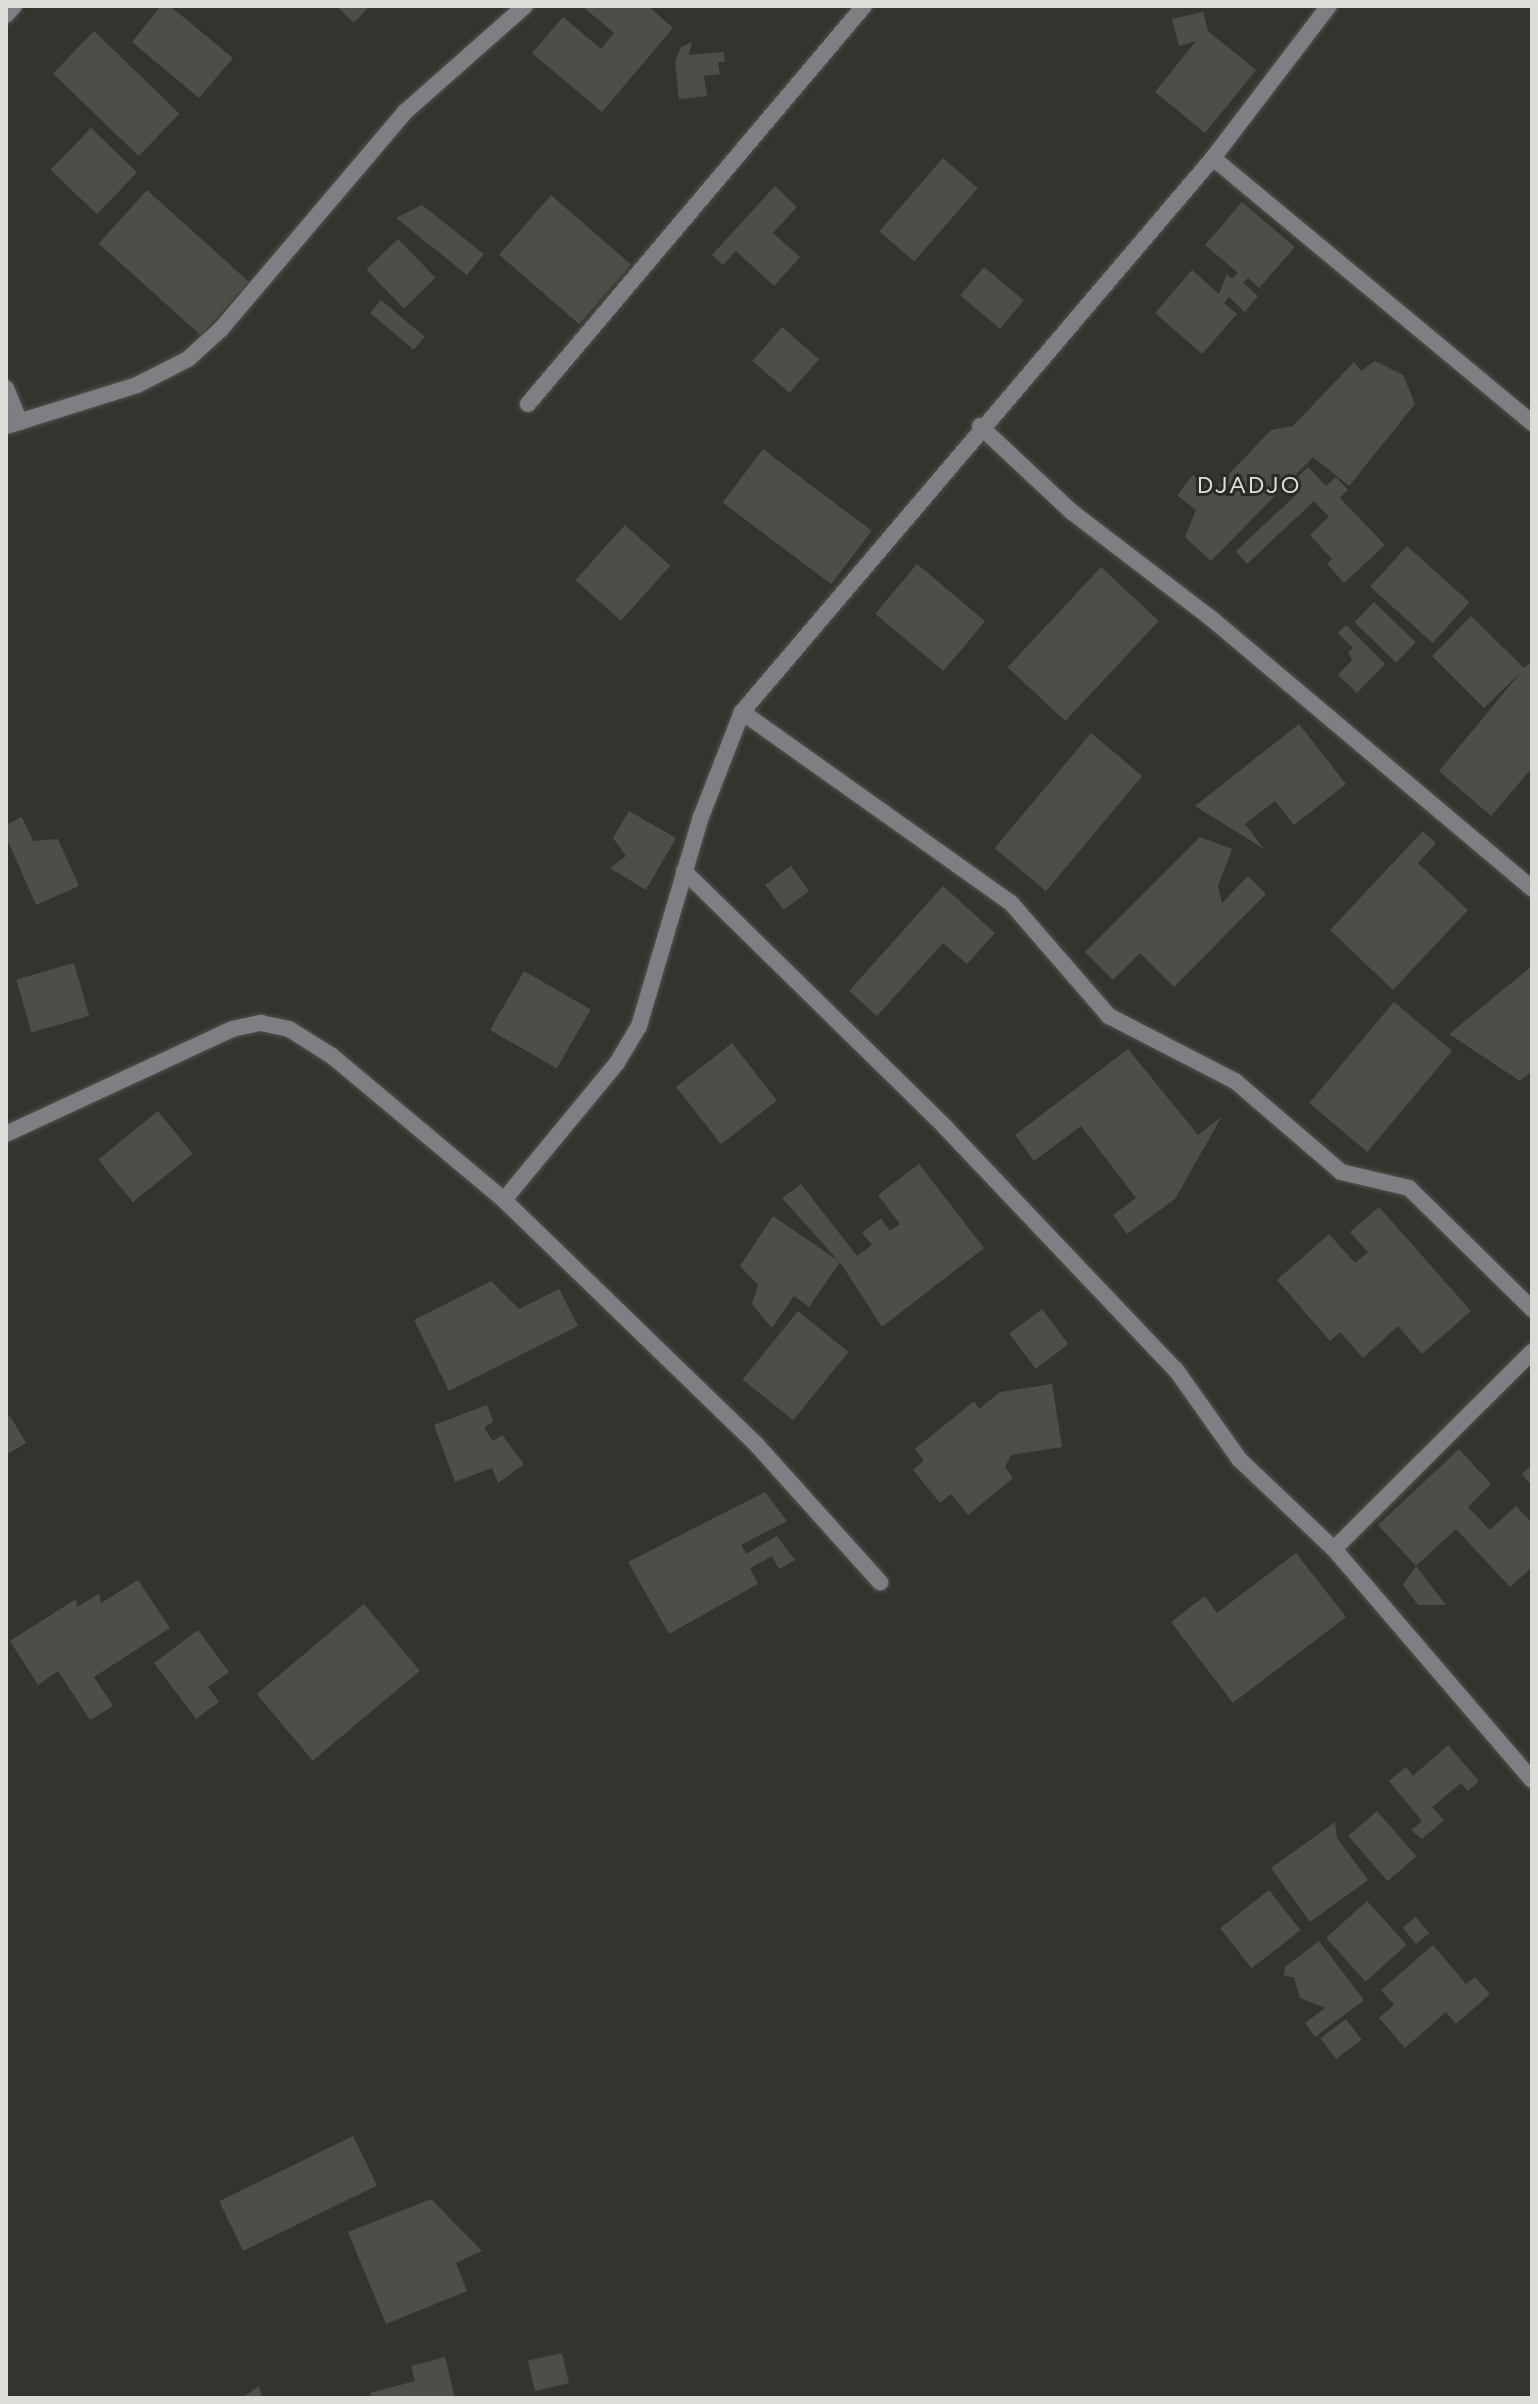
<!DOCTYPE html>
<style>
body{margin:0}
#map{position:relative;width:1538px;height:2404px;overflow:hidden;background:#32352d;font-family:Figtree,sans-serif}
div>[style]{position:absolute}
.building>*{inset:0;background:#4b4f47;transform-origin:0 0}
.roads{filter:drop-shadow(0 0 2px #50534c) drop-shadow(0 0 2px #50534c)}
.street>*{height:16px;margin:-8px;padding:0 8px;transform-origin:8px;border-radius:8px;background:#7e7f83}
span{translate:-50% -50%;white-space:nowrap;text-align:center;line-height:1.15;-webkit-text-stroke:6px #282b24;paint-order:stroke}
.neighbourhood-label{font-size:24px;color:#dbddd8;letter-spacing:2px}
.frame{position:absolute;inset:0;border:8px solid #dbddd8;pointer-events:none}
</style>
<div id="map">
<div class="building">
<i style="clip-path:polygon(161px 6px,170px 6px,233px 58px,199px 98px,132px 42px)"></i>
<i style="clip-path:polygon(336px 6px,370px 6px,354px 23px)"></i>
<i style="clip-path:polygon(582px 6px,648px 6px,673px 28px,602px 112px,532px 53px,563px 17px,601px 49px,614px 33px)"></i>
<i style="clip-path:polygon(1203px 12px,1208px 31px,1256px 70px,1205px 133px,1155px 92px,1196px 41px,1179px 46px,1172px 19px)"></i>
<i style="left:94px;top:31px;width:119px;height:59px;rotate:44deg"></i>
<i style="clip-path:polygon(692px 42px,689px 55px,724px 52px,725px 62px,718px 62px,720px 74px,704px 76px,707px 96px,679px 99px,675px 62px,681px 47px)"></i>
<i style="left:91px;top:128px;width:64px;height:58px;rotate:44deg"></i>
<i style="left:943px;top:158px;width:46px;height:97px;rotate:41deg"></i>
<i style="clip-path:polygon(775px 186px,797px 207px,773px 233px,800px 257px,774px 286px,736px 251px,723px 265px,712px 255px)"></i>
<i style="left:147px;top:190px;width:137px;height:72px;rotate:42deg"></i>
<i style="left:551px;top:195px;width:106px;height:79px;rotate:41deg"></i>
<i style="clip-path:polygon(1242px 202px,1295px 247px,1259px 288px,1248px 278px,1243px 283px,1258px 296px,1245px 312px,1229px 297px,1224px 303px,1237px 314px,1202px 354px,1155px 313px,1192px 270px,1219px 294px,1227px 274px,1232px 279px,1238px 273px,1205px 245px)"></i>
<i style="clip-path:polygon(422px 205px,484px 254px,467px 275px,396px 218px)"></i>
<i style="left:398px;top:239px;width:54px;height:44px;rotate:46deg"></i>
<i style="left:984px;top:267px;width:52px;height:37px;rotate:40deg"></i>
<i style="left:381px;top:300px;width:57px;height:17px;rotate:40deg"></i>
<i style="left:782px;top:327px;width:49px;height:45px;rotate:41deg"></i>
<i style="clip-path:polygon(1375px 361px,1403px 375px,1415px 404px,1349px 486px,1313px 457px,1211px 561px,1185px 537px,1196px 510px,1177px 495px,1193px 475px,1213px 491px,1271px 430px,1293px 426px,1354px 362px,1361px 371px)"></i>
<i style="left:763px;top:449px;width:136px;height:67px;rotate:37deg"></i>
<i style="clip-path:polygon(1308px 467px,1326px 486px,1336px 477px,1348px 490px,1340px 498px,1385px 545px,1344px 583px,1327px 564px,1332px 559px,1310px 535px,1329px 517px,1314px 501px,1247px 564px,1236px 551px,1297px 494px,1287px 488px)"></i>
<i style="left:625px;top:525px;width:61px;height:74px;rotate:42deg"></i>
<i style="left:1407px;top:546px;width:84px;height:55px;rotate:42deg"></i>
<i style="left:917px;top:564px;width:89px;height:65px;rotate:40deg"></i>
<i style="left:1101px;top:567px;width:79px;height:137px;rotate:43deg"></i>
<i style="left:1374px;top:602px;width:58px;height:28px;rotate:44deg"></i>
<i style="clip-path:polygon(1471px 616px,1524px 668px,1532px 661px,1532px 768px,1491px 816px,1439px 771px,1521px 672px,1484px 708px,1432px 656px)"></i>
<i style="clip-path:polygon(1346px 625px,1385px 664px,1357px 693px,1338px 675px,1352px 660px,1348px 652px,1353px 648px,1338px 633px)"></i>
<i style="clip-path:polygon(1299px 724px,1346px 784px,1294px 825px,1275px 801px,1245px 824px,1264px 849px,1195px 806px)"></i>
<i style="left:1091px;top:733px;width:67px;height:150px;rotate:40deg"></i>
<i style="clip-path:polygon(629px 811px,676px 838px,646px 890px,610px 868px,626px 856px,613px 838px)"></i>
<i style="clip-path:polygon(22px 817px,33px 841px,58px 839px,79px 886px,36px 905px,6px 837px,6px 825px)"></i>
<i style="clip-path:polygon(1423px 831px,1436px 843px,1418px 863px,1468px 910px,1393px 990px,1330px 930px)"></i>
<i style="clip-path:polygon(1200px 837px,1232px 849px,1218px 886px,1222px 903px,1248px 876px,1266px 894px,1174px 987px,1140px 953px,1113px 980px,1085px 952px)"></i>
<i style="left:791px;top:866px;width:31px;height:32px;rotate:54deg"></i>
<i style="clip-path:polygon(943px 886px,995px 933px,967px 964px,943px 943px,877px 1016px,849px 991px)"></i>
<i style="left:74px;top:963px;width:55px;height:60px;rotate:74deg"></i>
<i style="clip-path:polygon(1532px 966px,1532px 1071px,1520px 1081px,1449px 1034px)"></i>
<i style="left:524px;top:971px;width:77px;height:68px;rotate:30deg"></i>
<i style="left:1394px;top:1002px;width:76px;height:132px;rotate:40deg"></i>
<i style="left:732px;top:1043px;width:73px;height:71px;rotate:52deg"></i>
<i style="clip-path:polygon(1128px 1049px,1198px 1135px,1222px 1116px,1175px 1199px,1127px 1234px,1113px 1215px,1136px 1198px,1081px 1126px,1034px 1161px,1015px 1135px)"></i>
<i style="left:158px;top:1111px;width:55px;height:77px;rotate:51deg"></i>
<i style="clip-path:polygon(919px 1164px,984px 1248px,882px 1327px,842px 1265px,782px 1198px,801px 1184px,857px 1256px,872px 1245px,862px 1233px,881px 1218px,890px 1231px,900px 1224px,878px 1195px)"></i>
<i style="clip-path:polygon(1379px 1207px,1471px 1311px,1422px 1354px,1398px 1326px,1363px 1358px,1340px 1332px,1330px 1341px,1277px 1280px,1329px 1234px,1355px 1263px,1368px 1252px,1350px 1232px)"></i>
<i style="clip-path:polygon(773px 1216px,840px 1262px,809px 1307px,794px 1296px,772px 1328px,752px 1304px,758px 1285px,740px 1266px)"></i>
<i style="clip-path:polygon(491px 1281px,519px 1309px,559px 1289px,578px 1326px,449px 1391px,414px 1320px)"></i>
<i style="left:1042px;top:1309px;width:44px;height:41px;rotate:53deg"></i>
<i style="left:798px;top:1311px;width:65px;height:88px;rotate:39deg"></i>
<i style="clip-path:polygon(1052px 1384px,1062px 1447px,1011px 1455px,1005px 1467px,1013px 1478px,968px 1515px,951px 1494px,940px 1503px,913px 1470px,924px 1461px,915px 1449px,974px 1401px,979px 1409px,1000px 1392px)"></i>
<i style="clip-path:polygon(487px 1405px,493px 1421px,484px 1428px,493px 1441px,502px 1435px,524px 1464px,498px 1483px,492px 1468px,455px 1482px,434px 1425px)"></i>
<i style="clip-path:polygon(10px 1416px,26px 1443px,6px 1455px,6px 1418px)"></i>
<i style="clip-path:polygon(1459px 1449px,1491px 1484px,1468px 1507px,1490px 1530px,1516px 1506px,1532px 1523px,1532px 1567px,1510px 1587px,1456px 1529px,1416px 1566px,1378px 1525px)"></i>
<i style="clip-path:polygon(1532px 1465px,1532px 1486px,1522px 1474px)"></i>
<i style="clip-path:polygon(765px 1492px,787px 1521px,741px 1545px,746px 1554px,777px 1536px,795px 1560px,779px 1569px,772px 1556px,750px 1568px,758px 1584px,669px 1634px,628px 1562px)"></i>
<i style="clip-path:polygon(1296px 1553px,1346px 1617px,1233px 1703px,1171px 1622px,1205px 1596px,1217px 1613px)"></i>
<i style="clip-path:polygon(1416px 1566px,1446px 1605px,1418px 1605px,1403px 1585px)"></i>
<i style="clip-path:polygon(138px 1580px,170px 1628px,94px 1677px,113px 1706px,90px 1720px,58px 1671px,38px 1685px,10px 1641px,76px 1599px,77px 1607px,99px 1594px,101px 1603px)"></i>
<i style="left:364px;top:1604px;width:87px;height:140px;rotate:50deg"></i>
<i style="clip-path:polygon(198px 1630px,229px 1672px,208px 1687px,219px 1702px,196px 1719px,154px 1663px)"></i>
<i style="clip-path:polygon(1448px 1745px,1479px 1781px,1468px 1791px,1461px 1783px,1432px 1807px,1444px 1820px,1422px 1839px,1411px 1830px,1422px 1821px,1389px 1781px,1406px 1767px,1413px 1776px)"></i>
<i style="left:1377px;top:1811px;width:60px;height:38px;rotate:49deg"></i>
<i style="clip-path:polygon(1335px 1822px,1337px 1838px,1368px 1880px,1310px 1922px,1271px 1868px)"></i>
<i style="left:1269px;top:1890px;width:51px;height:62px;rotate:52deg"></i>
<i style="left:1367px;top:1901px;width:59px;height:55px;rotate:48deg"></i>
<i style="left:1416px;top:1917px;width:21px;height:17px;rotate:51deg"></i>
<i style="clip-path:polygon(1319px 1941px,1364px 2000px,1315px 2037px,1305px 2023px,1325px 2008px,1300px 1998px,1294px 1977px,1284px 1976px,1285px 1967px)"></i>
<i style="clip-path:polygon(1433px 1945px,1466px 1984px,1475px 1977px,1490px 1994px,1456px 2024px,1446px 2012px,1405px 2048px,1379px 2018px,1394px 2005px,1381px 1990px)"></i>
<i style="left:1346px;top:2019px;width:26px;height:32px;rotate:53deg"></i>
<i style="left:353px;top:2136px;width:55px;height:149px;rotate:64deg"></i>
<i style="clip-path:polygon(431px 2199px,482px 2251px,456px 2263px,467px 2291px,386px 2324px,348px 2232px)"></i>
<i style="left:562px;top:2353px;width:31px;height:35px;rotate:77deg"></i>
<i style="clip-path:polygon(445px 2357px,455px 2398px,371px 2398px,370px 2393px,415px 2381px,411px 2366px)"></i>
<i style="clip-path:polygon(259px 2386px,262px 2398px,242px 2398px)"></i>
</div>
<div class="roads">
<div class="street">
<i style="left:6px;top:15px;width:12px;rotate:-48deg"></i>
<i style="left:1213px;top:158px;width:415px;rotate:39.7deg"></i>
<i style="left:6px;top:388px;width:37px;rotate:68deg"></i>
<i style="left:528px;top:404px;width:521px;rotate:-49.83deg"></i>
<i style="left:6px;top:426px;width:137px;rotate:-17.4deg"></i>
<i style="left:137px;top:385px;width:57px;rotate:-27deg"></i>
<i style="left:188px;top:359px;width:45px;rotate:-42.3deg"></i>
<i style="left:221px;top:329px;width:285px;rotate:-49.7deg"></i>
<i style="left:405px;top:112px;width:160px;rotate:-41.5deg"></i>
<i style="left:980px;top:426px;width:126px;rotate:43.1deg"></i>
<i style="left:1072px;top:512px;width:176px;rotate:37.4deg"></i>
<i style="left:1212px;top:619px;width:418px;rotate:40.1deg"></i>
<i style="left:742px;top:712px;width:330px;rotate:35.4deg"></i>
<i style="left:1011px;top:903px;width:150px;rotate:49.1deg"></i>
<i style="left:1109px;top:1016px;width:142px;rotate:27.3deg"></i>
<i style="left:1235px;top:1081px;width:140px;rotate:40.6deg"></i>
<i style="left:1341px;top:1172px;width:70px;rotate:13.2deg"></i>
<i style="left:1409px;top:1188px;width:173px;rotate:44.5deg"></i>
<i style="left:684px;top:871px;width:366px;rotate:44.4deg"></i>
<i style="left:945px;top:1127px;width:335px;rotate:46.5deg"></i>
<i style="left:1176px;top:1370px;width:109px;rotate:54.7deg"></i>
<i style="left:1239px;top:1459px;width:131px;rotate:43.5deg"></i>
<i style="left:1334px;top:1549px;width:304px;rotate:49.4deg"></i>
<i style="left:6px;top:1134px;width:249px;rotate:-24.9deg"></i>
<i style="left:232px;top:1029px;width:30px;rotate:-12deg"></i>
<i style="left:261px;top:1023px;width:29px;rotate:12deg"></i>
<i style="left:289px;top:1029px;width:51px;rotate:32.1deg"></i>
<i style="left:332px;top:1056px;width:224px;rotate:39.9deg"></i>
<i style="left:504px;top:1200px;width:351px;rotate:44.1deg"></i>
<i style="left:756px;top:1444px;width:186px;rotate:48.1deg"></i>
<i style="left:504px;top:1200px;width:178px;rotate:-50.5deg"></i>
<i style="left:617px;top:1063px;width:43px;rotate:-59.3deg"></i>
<i style="left:639px;top:1026px;width:218px;rotate:-73.5deg"></i>
<i style="left:701px;top:817px;width:113px;rotate:-68.7deg"></i>
<i style="left:742px;top:712px;width:727px;rotate:-49.63deg"></i>
<i style="left:1213px;top:158px;width:191px;rotate:-52.7deg"></i>
<i style="left:1334px;top:1549px;width:279px;rotate:-44.9deg"></i>
</div>
</div>
<div class="neighbourhood-label">
<span style="left:1249px;top:485px">DJADJO</span>
</div>
<div class="frame"></div>
</div>
